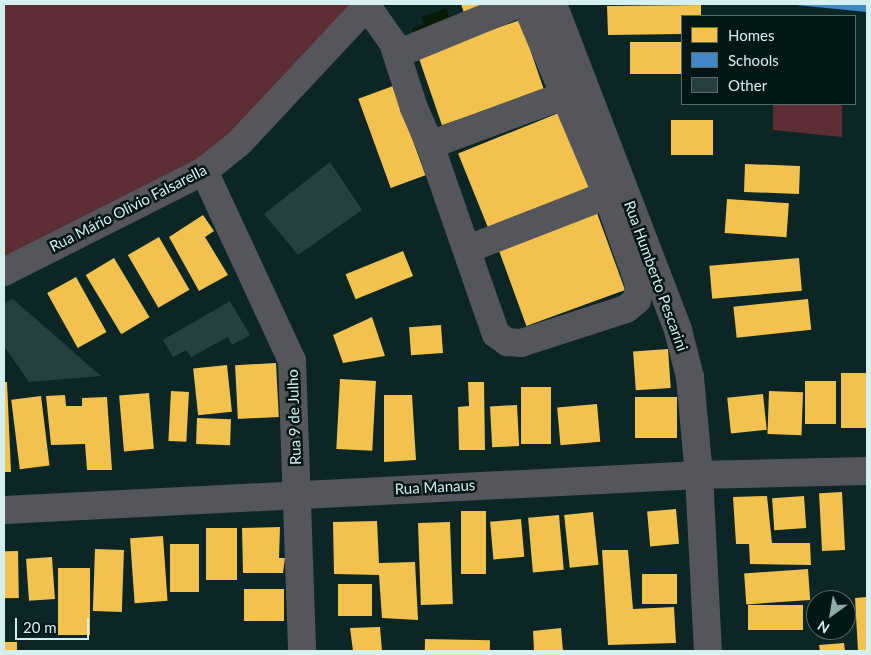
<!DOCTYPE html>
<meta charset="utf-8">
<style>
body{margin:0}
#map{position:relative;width:871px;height:655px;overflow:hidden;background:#0c2626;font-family:Lato,sans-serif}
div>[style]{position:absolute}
.green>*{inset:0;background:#5c2e34}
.water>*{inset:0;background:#071b03}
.homes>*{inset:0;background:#f2c14e;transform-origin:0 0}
.schools>*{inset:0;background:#3f88c5}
.building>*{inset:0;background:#273f3f}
.minor>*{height:28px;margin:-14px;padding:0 14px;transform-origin:14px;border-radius:14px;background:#55565b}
span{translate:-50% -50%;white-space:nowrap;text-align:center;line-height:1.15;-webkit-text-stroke:5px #011615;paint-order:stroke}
.street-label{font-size:15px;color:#d4f0ef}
.frame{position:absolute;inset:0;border:5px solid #d4f0ef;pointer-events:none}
.legend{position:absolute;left:681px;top:15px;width:175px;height:90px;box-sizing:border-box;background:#011615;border:1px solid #556d6c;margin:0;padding:6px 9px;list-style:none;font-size:15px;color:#d4f0ef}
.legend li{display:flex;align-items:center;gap:10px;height:25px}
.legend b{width:25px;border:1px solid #556d6c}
.north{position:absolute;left:806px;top:590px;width:50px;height:50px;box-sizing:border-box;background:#011615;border:1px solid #556d6c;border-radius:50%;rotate:212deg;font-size:14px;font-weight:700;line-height:20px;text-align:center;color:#d4f0ef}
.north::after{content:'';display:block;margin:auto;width:18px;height:22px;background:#8ea9a9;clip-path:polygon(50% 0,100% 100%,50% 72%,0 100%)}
.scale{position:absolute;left:15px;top:618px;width:74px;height:22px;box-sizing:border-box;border:2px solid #d4f0ef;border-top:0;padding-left:6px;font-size:15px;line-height:18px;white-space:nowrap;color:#d4f0ef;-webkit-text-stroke:4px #011615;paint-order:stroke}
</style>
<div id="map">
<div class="green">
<i style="clip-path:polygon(4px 4px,354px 4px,230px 137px,209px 154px,4px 257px)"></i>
<i style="clip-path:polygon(773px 104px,842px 104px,842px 137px,773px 130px)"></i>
</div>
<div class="water">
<i style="clip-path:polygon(446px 8px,451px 23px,416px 37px,412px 28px,424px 25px,421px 17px)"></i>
</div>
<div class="homes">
<i style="clip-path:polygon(461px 4px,494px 4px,464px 13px)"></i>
<i style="clip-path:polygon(701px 5px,701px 16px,682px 16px,682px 34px,608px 35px,607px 6px)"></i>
<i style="left:520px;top:20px;width:74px;height:108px;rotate:71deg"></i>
<i style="left:682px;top:42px;width:32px;height:52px;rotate:90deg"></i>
<i style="left:393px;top:86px;width:95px;height:37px;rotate:70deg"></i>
<i style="left:561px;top:112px;width:80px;height:111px;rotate:68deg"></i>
<i style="left:671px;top:120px;width:42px;height:35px"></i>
<i style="left:745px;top:164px;width:55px;height:28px;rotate:2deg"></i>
<i style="left:727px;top:199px;width:62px;height:34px;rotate:4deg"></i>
<i style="left:597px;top:213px;width:82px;height:105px;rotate:70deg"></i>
<i style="clip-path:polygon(203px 215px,214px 231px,205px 237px,228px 275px,199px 291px,169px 237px)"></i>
<i style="left:159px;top:237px;width:61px;height:36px;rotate:60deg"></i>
<i style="left:403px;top:251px;width:27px;height:62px;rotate:68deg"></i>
<i style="left:114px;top:258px;width:69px;height:33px;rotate:59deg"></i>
<i style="left:799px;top:258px;width:33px;height:90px;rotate:85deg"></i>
<i style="left:76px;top:277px;width:63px;height:33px;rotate:61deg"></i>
<i style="left:808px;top:299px;width:31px;height:75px;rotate:84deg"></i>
<i style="clip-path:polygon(372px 317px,385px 356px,343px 363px,333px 335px)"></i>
<i style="left:441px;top:325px;width:28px;height:32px;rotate:86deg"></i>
<i style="left:668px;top:349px;width:39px;height:35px;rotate:86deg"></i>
<i style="left:276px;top:363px;width:54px;height:41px;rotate:87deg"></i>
<i style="left:227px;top:365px;width:47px;height:34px;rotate:84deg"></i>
<i style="left:867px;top:373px;width:55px;height:26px;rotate:90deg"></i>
<i style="left:340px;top:379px;width:36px;height:70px;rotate:3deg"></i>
<i style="left:805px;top:381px;width:31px;height:43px"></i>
<i style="clip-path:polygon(4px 382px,7px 382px,11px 472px,4px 472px)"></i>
<i style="clip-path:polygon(468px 382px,484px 382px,485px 450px,459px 450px,458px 407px,469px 406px)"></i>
<i style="left:521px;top:387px;width:30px;height:57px"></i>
<i style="left:171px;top:391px;width:18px;height:50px;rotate:3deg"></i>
<i style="left:769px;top:391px;width:34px;height:43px;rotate:2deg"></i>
<i style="left:149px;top:393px;width:56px;height:30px;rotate:85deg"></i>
<i style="left:763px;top:394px;width:36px;height:36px;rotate:84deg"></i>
<i style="clip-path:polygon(65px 395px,66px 406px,82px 406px,82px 398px,107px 397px,112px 470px,87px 470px,85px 444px,51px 445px,46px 396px)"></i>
<i style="clip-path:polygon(384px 395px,412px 395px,416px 460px,384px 462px)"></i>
<i style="left:41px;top:396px;width:70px;height:30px;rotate:83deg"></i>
<i style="left:635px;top:397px;width:42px;height:41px"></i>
<i style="left:597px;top:404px;width:38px;height:40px;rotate:85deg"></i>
<i style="left:517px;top:405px;width:41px;height:27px;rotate:87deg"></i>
<i style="left:197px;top:418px;width:34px;height:26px;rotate:2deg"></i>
<i style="left:842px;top:492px;width:58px;height:23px;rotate:87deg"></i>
<i style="clip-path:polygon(767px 496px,772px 543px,810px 543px,811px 565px,750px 564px,749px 544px,736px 544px,733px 497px)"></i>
<i style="left:804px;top:496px;width:32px;height:32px;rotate:86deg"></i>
<i style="left:676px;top:509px;width:35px;height:29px;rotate:85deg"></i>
<i style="left:461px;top:511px;width:25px;height:63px"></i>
<i style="left:593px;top:512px;width:53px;height:29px;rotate:84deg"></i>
<i style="left:559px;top:515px;width:55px;height:31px;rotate:85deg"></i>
<i style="left:521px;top:519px;width:38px;height:31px;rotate:85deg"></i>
<i style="clip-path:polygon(377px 521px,379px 563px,415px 562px,418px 620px,382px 618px,379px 575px,334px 574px,333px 522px)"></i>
<i style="left:450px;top:522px;width:82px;height:32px;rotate:88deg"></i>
<i style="clip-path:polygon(280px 527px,279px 558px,285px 558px,283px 573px,243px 573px,242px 528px)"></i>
<i style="left:206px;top:528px;width:31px;height:52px"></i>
<i style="left:163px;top:536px;width:65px;height:33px;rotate:86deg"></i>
<i style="left:170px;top:544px;width:29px;height:48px"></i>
<i style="left:95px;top:549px;width:29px;height:62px;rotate:2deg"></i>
<i style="clip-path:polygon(602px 550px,628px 550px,633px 609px,674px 607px,676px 643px,608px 645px)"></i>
<i style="left:18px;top:551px;width:47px;height:14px;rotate:89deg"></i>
<i style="left:52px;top:557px;width:42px;height:26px;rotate:86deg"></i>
<i style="left:58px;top:568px;width:32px;height:67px"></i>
<i style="left:808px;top:569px;width:31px;height:64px;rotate:86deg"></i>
<i style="left:642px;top:574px;width:35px;height:30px"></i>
<i style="left:338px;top:584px;width:34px;height:32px"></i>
<i style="left:244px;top:589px;width:40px;height:32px"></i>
<i style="clip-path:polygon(867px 597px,867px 651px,858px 651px,855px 598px)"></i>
<i style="left:748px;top:605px;width:55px;height:25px"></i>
<i style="clip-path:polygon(380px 627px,382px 651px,353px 651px,350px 628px)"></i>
<i style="clip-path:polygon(561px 628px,563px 651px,534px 651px,533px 631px)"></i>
<i style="left:425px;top:639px;width:65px;height:12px;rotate:1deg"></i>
<i style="left:4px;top:642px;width:13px;height:9px"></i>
<i style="clip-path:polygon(844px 643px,845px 651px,820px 651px,819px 645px)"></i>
</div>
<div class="schools">
<i style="clip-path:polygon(796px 4px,867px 4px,867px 12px,796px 5px)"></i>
</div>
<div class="building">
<i style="clip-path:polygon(330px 162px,362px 210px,298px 255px,264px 214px)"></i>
<i style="clip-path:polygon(13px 299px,101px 376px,29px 382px,4px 346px,4px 303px)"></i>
<i style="clip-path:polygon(230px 301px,250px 335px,232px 345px,228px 337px,191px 357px,186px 350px,173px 357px,163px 340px)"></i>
</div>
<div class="minor">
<i style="left:553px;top:4px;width:349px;rotate:69deg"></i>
<i style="left:678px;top:330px;width:49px;rotate:75.7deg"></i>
<i style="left:690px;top:377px;width:98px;rotate:84.8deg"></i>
<i style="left:699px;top:475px;width:176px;rotate:87.1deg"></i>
<i style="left:367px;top:6px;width:45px;rotate:54.9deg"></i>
<i style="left:393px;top:43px;width:68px;rotate:72.1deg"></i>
<i style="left:414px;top:108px;width:40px;rotate:66.6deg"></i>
<i style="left:430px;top:145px;width:200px;rotate:70.8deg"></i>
<i style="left:496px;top:334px;width:14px;rotate:36deg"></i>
<i style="left:507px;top:342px;width:14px;rotate:4deg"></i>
<i style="left:521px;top:343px;width:110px;rotate:-17.9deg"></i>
<i style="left:626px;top:309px;width:14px;rotate:-39deg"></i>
<i style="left:637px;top:300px;width:16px;rotate:-83deg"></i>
<i style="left:639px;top:284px;width:95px;rotate:-109.8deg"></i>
<i style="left:607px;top:195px;width:207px;rotate:-113deg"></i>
<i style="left:397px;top:54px;width:132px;rotate:-22.3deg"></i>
<i style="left:430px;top:145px;width:144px;rotate:-20.3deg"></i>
<i style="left:204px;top:171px;width:209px;rotate:65.1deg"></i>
<i style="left:292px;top:361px;width:290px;rotate:88deg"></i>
<i style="left:468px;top:249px;width:149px;rotate:-21.2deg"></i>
<i style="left:4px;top:272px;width:224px;rotate:-26.8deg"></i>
<i style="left:204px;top:171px;width:45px;rotate:-38.7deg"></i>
<i style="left:239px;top:143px;width:190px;rotate:-46.9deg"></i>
<i style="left:4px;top:510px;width:696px;rotate:-2.88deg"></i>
<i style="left:699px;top:475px;width:168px;rotate:-1.4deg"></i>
</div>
<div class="street-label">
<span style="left:128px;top:208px;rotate:-27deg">Rua Mário Olivio Falsarella</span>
<span style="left:656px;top:276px;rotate:70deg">Rua Humberto Pescarini</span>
<span style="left:294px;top:417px;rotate:-92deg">Rua 9 de Julho</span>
<span style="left:435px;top:487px;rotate:-3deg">Rua Manaus</span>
</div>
<div class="frame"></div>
<ul class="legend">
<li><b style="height:14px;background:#f2c14e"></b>Homes</li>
<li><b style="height:14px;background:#3f88c5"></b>Schools</li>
<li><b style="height:14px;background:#273f3f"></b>Other</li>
</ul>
<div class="north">N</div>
<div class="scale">20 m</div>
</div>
